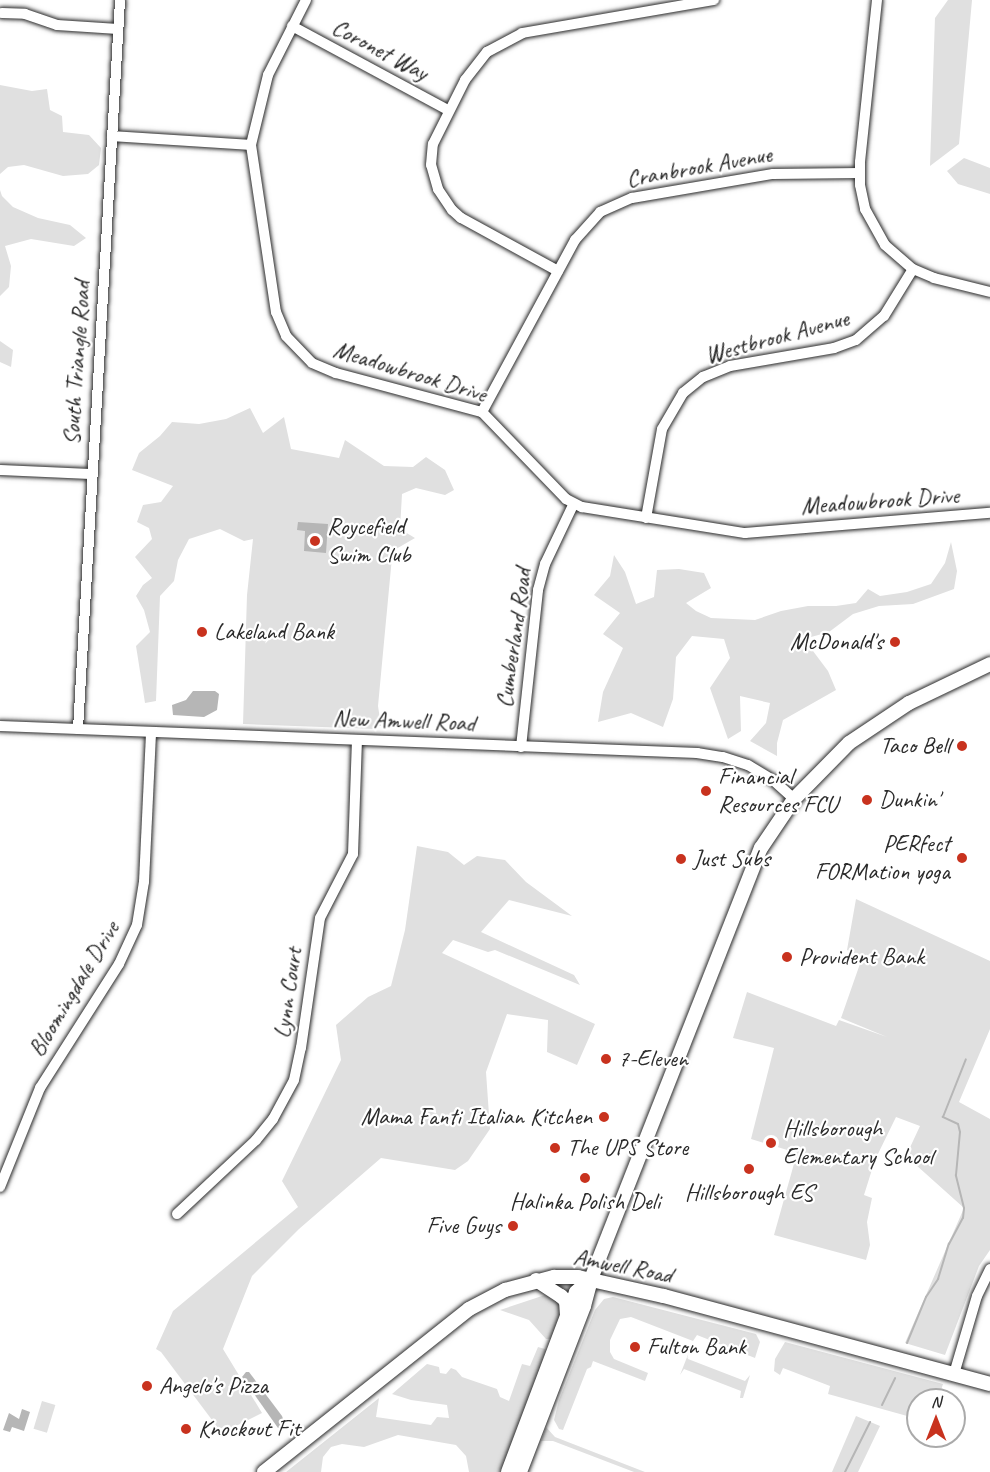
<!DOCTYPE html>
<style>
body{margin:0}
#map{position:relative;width:990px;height:1472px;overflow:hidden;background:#fff;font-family:Caveat,sans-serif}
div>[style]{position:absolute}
.green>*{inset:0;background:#e0e0e0;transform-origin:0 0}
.water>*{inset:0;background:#b6b6b6}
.stream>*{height:2px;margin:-1px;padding:0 1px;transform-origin:1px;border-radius:1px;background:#b6b6b6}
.roads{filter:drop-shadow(0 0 2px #2b2b2b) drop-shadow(0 0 2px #2b2b2b)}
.minor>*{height:10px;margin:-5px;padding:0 5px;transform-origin:5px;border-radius:5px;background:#fff}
.major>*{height:14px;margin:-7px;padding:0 7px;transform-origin:7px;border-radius:7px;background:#fff}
.dots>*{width:16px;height:16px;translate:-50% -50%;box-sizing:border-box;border:3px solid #fff;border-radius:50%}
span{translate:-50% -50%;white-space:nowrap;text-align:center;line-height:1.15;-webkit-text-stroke:4.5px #fff;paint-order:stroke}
.street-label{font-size:24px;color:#2b2b2b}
.poi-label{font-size:24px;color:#2b2b2b}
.left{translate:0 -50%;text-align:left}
.right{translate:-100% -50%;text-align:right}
.north{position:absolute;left:906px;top:1388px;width:60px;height:60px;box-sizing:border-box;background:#fff;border:2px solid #aaa;border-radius:50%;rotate:0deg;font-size:16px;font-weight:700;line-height:24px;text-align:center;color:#2b2b2b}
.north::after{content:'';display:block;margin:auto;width:21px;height:27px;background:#c8321e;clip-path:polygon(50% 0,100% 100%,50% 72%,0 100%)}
</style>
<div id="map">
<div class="green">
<i style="clip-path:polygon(948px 0,972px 0,959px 144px,930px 166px,935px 18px)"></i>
<i style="clip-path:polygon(0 85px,32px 91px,47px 89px,50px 110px,62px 116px,63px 132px,89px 135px,101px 148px,99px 165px,88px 174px,63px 176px,24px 165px,8px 167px,0 174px)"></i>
<i style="clip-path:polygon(964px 158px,990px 168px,990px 194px,958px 184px,947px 171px)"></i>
<i style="clip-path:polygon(0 190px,2px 196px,13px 207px,38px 218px,70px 225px,86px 238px,74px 246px,31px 239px,5px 246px,11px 266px,9px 287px,0 296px)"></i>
<i style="clip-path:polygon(0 341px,13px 350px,11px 367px,0 362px)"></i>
<i style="clip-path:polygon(250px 408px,263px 433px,284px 417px,291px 449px,339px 458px,345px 440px,384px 466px,413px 467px,426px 457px,445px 470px,454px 490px,445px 495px,416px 488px,402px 494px,400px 529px,415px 538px,396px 549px,392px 557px,378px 706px,381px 726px,377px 726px,376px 729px,243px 724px,247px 595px,253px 539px,244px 541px,220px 529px,189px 539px,178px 560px,174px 581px,160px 596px,156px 701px,145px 703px,136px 646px,150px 632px,144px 610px,136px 596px,143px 585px,152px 578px,135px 557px,152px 539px,149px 528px,137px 522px,143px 505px,161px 502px,173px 486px,132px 470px,139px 453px,160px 436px,172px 422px,199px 424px,226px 419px)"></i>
<i style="clip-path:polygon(951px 542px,957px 571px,954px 589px,913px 604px,879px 606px,853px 614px,829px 632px,804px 639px,828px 671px,836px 690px,783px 720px,777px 743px,777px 756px,750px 741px,766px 723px,770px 703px,740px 696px,741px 731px,728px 739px,710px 688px,730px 658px,724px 639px,692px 636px,676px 657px,673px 699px,663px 727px,631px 713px,598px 722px,603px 692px,623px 648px,603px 634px,620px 613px,594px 595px,610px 576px,614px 555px,625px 572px,636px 604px,654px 597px,657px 570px,679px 569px,704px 573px,711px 588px,686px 603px,696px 611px,711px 618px,755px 620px,781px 611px,808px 606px,836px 606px,856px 603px,868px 589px,880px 596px,907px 592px,931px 584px,945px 563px)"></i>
<i style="clip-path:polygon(417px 846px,448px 852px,464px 865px,477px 856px,505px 860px,526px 882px,572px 916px,509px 900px,481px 932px,574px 975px,580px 985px,495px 950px,488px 952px,453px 940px,442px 953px,595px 1024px,577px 1065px,547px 1052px,548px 1020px,507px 1014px,486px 1072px,490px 1129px,468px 1161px,455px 1170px,381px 1158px,299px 1229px,252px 1276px,223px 1349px,262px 1413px,230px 1429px,218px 1428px,161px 1352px,156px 1349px,173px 1311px,298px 1207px,282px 1181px,341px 1060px,336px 1025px,368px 997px,391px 986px,405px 930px)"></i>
<i style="clip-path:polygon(856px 899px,990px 961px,990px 1029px,959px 1102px,990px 1119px,990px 1250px,979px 1266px,945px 1355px,905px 1343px,964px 1208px,906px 1156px,920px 1126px,896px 1117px,875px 1160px,864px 1195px,872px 1198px,867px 1222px,870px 1245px,866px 1260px,774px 1235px,797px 1153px,751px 1139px,774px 1048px,733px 1038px,747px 992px,836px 1026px,839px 1020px,887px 1037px,841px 1018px,862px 958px,847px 950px)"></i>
<i style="clip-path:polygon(545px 1295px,560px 1301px,562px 1313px,551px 1339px,546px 1339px,529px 1320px,500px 1310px)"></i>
<i style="clip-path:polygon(613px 1297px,756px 1334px,760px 1342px,755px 1358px,697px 1335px,693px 1341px,631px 1317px,620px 1319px,610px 1340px,610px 1352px,614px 1359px,648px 1373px,645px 1381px,593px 1361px,591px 1367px,587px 1369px,563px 1430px,559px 1429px,554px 1420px,559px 1400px,595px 1310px,604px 1299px)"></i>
<i style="clip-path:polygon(785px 1342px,943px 1384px,938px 1400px,918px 1400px,918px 1419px,828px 1394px,830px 1386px,783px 1368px,780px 1375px,774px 1371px,775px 1359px)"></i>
<i style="clip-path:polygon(538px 1347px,545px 1349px,547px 1353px,502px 1472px,469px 1472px,466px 1456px,456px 1445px,398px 1435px,364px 1447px,342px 1444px,331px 1447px,323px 1457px,321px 1472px,286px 1472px,379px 1398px,376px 1417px,431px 1425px,437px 1417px,449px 1418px,447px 1405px,411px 1400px,392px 1394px,427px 1364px,439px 1367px,440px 1373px,446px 1374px,451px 1368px,456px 1370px,462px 1377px,497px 1389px,500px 1397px,509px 1401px,522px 1364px,530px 1366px)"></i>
<i style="clip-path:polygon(689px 1352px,688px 1359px,745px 1381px,750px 1375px,743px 1398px,740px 1398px,741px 1391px,684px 1369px,680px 1375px)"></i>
<i style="left:42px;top:1401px;width:14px;height:29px;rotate:17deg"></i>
<i style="clip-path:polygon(856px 1416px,880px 1426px,858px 1472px,832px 1472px)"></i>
<i style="clip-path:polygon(546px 1427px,555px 1437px,645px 1472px,634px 1472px,553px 1441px,541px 1441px)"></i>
</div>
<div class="water">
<i style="clip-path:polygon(298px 522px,328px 524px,326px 553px,304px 551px,305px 531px,297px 530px)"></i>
<i style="clip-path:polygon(193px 691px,215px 691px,219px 694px,217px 710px,204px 717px,173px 715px,172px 705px,186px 700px)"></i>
<i style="clip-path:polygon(246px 1372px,249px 1372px,282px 1416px,285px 1424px,283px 1428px,278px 1428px,242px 1377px)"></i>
<i style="clip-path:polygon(22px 1409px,30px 1412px,24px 1431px,12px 1427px,10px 1432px,3px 1430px,9px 1413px,19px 1419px)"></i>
</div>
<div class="stream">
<i style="left:907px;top:1343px;width:50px;rotate:-67.6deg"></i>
<i style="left:926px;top:1297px;width:22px;rotate:-56deg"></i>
<i style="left:938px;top:1279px;width:37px;rotate:-73deg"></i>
<i style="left:949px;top:1244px;width:30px;rotate:-62deg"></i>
<i style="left:963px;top:1218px;width:10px;rotate:-84deg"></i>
<i style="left:964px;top:1208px;width:34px;rotate:-104deg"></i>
<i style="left:956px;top:1175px;width:43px;rotate:-84.7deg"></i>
<i style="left:960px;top:1132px;width:8px;rotate:-104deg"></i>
<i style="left:958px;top:1124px;width:17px;rotate:-155deg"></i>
<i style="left:943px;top:1117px;width:62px;rotate:-68.4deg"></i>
<i style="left:882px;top:1405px;width:30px;rotate:-64deg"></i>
<i style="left:845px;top:1472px;width:56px;rotate:-63.4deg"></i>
</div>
<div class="roads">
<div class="minor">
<i style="left:306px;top:0;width:84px;rotate:116.9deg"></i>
<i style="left:268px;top:75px;width:72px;rotate:103.7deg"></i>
<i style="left:251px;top:145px;width:169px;rotate:81.5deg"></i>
<i style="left:276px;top:312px;width:26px;rotate:67deg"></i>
<i style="left:286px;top:336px;width:37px;rotate:46deg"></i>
<i style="left:312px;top:363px;width:26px;rotate:23deg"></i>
<i style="left:336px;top:373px;width:151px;rotate:15deg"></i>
<i style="left:482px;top:412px;width:121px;rotate:46deg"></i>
<i style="left:566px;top:499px;width:18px;rotate:27deg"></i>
<i style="left:582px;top:507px;width:165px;rotate:9.1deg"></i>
<i style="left:745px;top:533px;width:246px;rotate:-4.7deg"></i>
<i style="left:877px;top:0;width:163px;rotate:96deg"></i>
<i style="left:860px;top:162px;width:23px;rotate:90deg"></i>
<i style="left:860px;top:185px;width:25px;rotate:78deg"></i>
<i style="left:865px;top:209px;width:41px;rotate:60.9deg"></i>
<i style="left:885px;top:245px;width:37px;rotate:41deg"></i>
<i style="left:913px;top:269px;width:23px;rotate:23deg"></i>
<i style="left:934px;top:278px;width:58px;rotate:14deg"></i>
<i style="left:2px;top:13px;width:23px;rotate:2deg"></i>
<i style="left:25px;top:14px;width:34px;rotate:19deg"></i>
<i style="left:57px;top:25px;width:61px;rotate:3.8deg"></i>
<i style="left:292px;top:26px;width:177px;rotate:28.3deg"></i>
<i style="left:112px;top:136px;width:139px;rotate:3.7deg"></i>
<i style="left:558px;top:271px;width:111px;rotate:-151.3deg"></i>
<i style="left:461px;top:218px;width:12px;rotate:-138deg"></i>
<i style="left:452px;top:210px;width:25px;rotate:-124deg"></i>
<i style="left:438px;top:189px;width:25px;rotate:-106deg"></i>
<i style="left:431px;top:165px;width:21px;rotate:-85deg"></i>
<i style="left:433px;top:144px;width:72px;rotate:-63.4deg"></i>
<i style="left:465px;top:80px;width:36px;rotate:-52deg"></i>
<i style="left:487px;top:52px;width:40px;rotate:-28deg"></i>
<i style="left:522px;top:33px;width:195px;rotate:-9.8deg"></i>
<i style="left:482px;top:412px;width:196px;rotate:-61.6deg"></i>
<i style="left:575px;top:240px;width:38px;rotate:-48deg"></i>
<i style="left:600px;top:212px;width:35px;rotate:-24deg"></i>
<i style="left:632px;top:198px;width:143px;rotate:-9.7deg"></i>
<i style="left:773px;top:174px;width:87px;rotate:-0.7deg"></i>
<i style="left:0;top:470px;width:91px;rotate:2.5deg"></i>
<i style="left:646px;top:518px;width:90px;rotate:-79.8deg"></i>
<i style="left:662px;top:429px;width:42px;rotate:-59.7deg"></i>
<i style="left:683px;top:393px;width:26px;rotate:-39deg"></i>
<i style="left:703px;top:377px;width:29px;rotate:-22deg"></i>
<i style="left:730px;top:366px;width:106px;rotate:-9.8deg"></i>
<i style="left:834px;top:348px;width:23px;rotate:-20deg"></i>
<i style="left:856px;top:340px;width:37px;rotate:-41deg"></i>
<i style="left:884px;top:316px;width:55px;rotate:-58.3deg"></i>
<i style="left:0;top:726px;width:698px;rotate:2.22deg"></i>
<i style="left:697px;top:753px;width:26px;rotate:9deg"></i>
<i style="left:723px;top:757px;width:26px;rotate:18deg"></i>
<i style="left:748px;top:765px;width:29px;rotate:31deg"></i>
<i style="left:773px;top:780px;width:28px;rotate:42deg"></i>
<i style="left:78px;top:729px;width:730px;rotate:-86.7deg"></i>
<i style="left:521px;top:747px;width:158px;rotate:-83.8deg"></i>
<i style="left:538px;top:590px;width:27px;rotate:-75deg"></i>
<i style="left:545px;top:564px;width:65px;rotate:-64.6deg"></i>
<i style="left:0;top:1187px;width:107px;rotate:-68deg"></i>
<i style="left:40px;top:1088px;width:147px;rotate:-57.5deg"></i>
<i style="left:119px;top:964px;width:43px;rotate:-65.2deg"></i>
<i style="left:137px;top:925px;width:44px;rotate:-80.8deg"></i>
<i style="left:144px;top:882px;width:150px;rotate:-87.3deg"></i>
<i style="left:177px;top:1214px;width:108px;rotate:-43.1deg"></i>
<i style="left:256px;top:1140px;width:27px;rotate:-51deg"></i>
<i style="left:273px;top:1119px;width:44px;rotate:-61.7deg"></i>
<i style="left:294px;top:1080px;width:33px;rotate:-78deg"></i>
<i style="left:301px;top:1048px;width:131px;rotate:-81.7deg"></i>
<i style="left:320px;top:918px;width:72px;rotate:-62.7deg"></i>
<i style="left:353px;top:854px;width:113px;rotate:-88deg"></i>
<i style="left:954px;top:1374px;width:81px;rotate:-73.6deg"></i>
<i style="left:977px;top:1296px;width:30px;rotate:-64deg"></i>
</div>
<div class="major">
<i style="left:536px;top:1280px;width:30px;rotate:33deg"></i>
<i style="left:561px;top:1296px;width:7px;rotate:45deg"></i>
<i style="left:566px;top:1301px;width:13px;rotate:86deg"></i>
<i style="left:264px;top:1472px;width:262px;rotate:-38.5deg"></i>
<i style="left:469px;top:1309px;width:41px;rotate:-27.8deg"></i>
<i style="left:505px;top:1290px;width:51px;rotate:-14.9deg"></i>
<i style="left:554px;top:1277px;width:24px"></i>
<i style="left:578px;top:1277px;width:88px;rotate:12.5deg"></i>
<i style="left:664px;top:1296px;width:338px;rotate:15.1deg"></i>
<i style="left:508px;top:1472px;width:192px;rotate:-69.3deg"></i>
<i style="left:576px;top:1292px;width:20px;rotate:-41deg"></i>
<i style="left:520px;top:1472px;width:178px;rotate:-68.9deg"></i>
<i style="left:584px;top:1306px;width:28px;rotate:-75deg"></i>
<i style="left:591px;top:1279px;width:463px;rotate:-68.5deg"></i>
<i style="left:761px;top:848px;width:59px;rotate:-56deg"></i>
<i style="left:794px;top:799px;width:78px;rotate:-45.5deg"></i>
<i style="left:849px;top:743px;width:72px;rotate:-33.7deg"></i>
<i style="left:909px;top:703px;width:90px;rotate:-25.7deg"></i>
</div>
</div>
<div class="dots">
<i style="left:315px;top:541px;background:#c8321e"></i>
<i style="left:202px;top:632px;background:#c8321e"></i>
<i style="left:895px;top:642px;background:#c8321e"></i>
<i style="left:962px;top:746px;background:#c8321e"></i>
<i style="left:706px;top:791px;background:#c8321e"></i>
<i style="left:867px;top:800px;background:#c8321e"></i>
<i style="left:962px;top:858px;background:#c8321e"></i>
<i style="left:681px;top:859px;background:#c8321e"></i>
<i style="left:787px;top:957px;background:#c8321e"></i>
<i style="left:606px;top:1059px;background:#c8321e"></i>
<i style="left:604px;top:1117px;background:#c8321e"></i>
<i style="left:771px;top:1143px;background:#c8321e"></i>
<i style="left:555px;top:1148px;background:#c8321e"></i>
<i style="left:749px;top:1169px;background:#c8321e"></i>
<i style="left:585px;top:1178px;background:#c8321e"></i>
<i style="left:513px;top:1226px;background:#c8321e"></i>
<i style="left:635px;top:1347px;background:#c8321e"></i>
<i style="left:147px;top:1386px;background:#c8321e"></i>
<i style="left:186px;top:1429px;background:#c8321e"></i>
</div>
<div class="street-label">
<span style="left:380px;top:50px;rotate:28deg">Coronet Way</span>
<span style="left:699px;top:167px;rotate:-10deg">Cranbrook Avenue</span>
<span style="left:777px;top:337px;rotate:-15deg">Westbrook Avenue</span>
<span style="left:77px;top:363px;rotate:-86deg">South Triangle Road</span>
<span style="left:410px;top:372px;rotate:17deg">Meadowbrook Drive</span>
<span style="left:880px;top:501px;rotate:-4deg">Meadowbrook Drive</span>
<span style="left:514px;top:638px;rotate:-82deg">Cumberland Road</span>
<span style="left:404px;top:721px;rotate:2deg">New Amwell Road</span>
<span style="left:74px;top:989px;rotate:-59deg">Bloomingdale Drive</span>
<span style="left:288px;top:993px;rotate:-82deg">Lynn Court</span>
<span style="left:623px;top:1266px;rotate:11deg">Amwell Road</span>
</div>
<div class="poi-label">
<span class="left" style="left:327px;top:541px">Roycefield<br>Swim Club</span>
<span class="left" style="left:214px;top:632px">Lakeland Bank</span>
<span class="right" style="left:883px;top:642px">McDonald's</span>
<span class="right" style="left:950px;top:746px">Taco Bell</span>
<span class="left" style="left:718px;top:791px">Financial<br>Resources FCU</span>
<span class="left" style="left:879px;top:800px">Dunkin'</span>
<span class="right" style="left:950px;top:858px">PERfect<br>FORMation yoga</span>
<span class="left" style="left:693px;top:859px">Just Subs</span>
<span class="left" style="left:799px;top:957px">Provident Bank</span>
<span class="left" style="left:618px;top:1059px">7-Eleven</span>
<span class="right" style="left:592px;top:1117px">Mama Fanti Italian Kitchen</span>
<span class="left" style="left:783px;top:1143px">Hillsborough<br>Elementary School</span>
<span class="left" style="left:567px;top:1148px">The UPS Store</span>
<span style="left:749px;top:1193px">Hillsborough ES</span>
<span style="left:585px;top:1202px">Halinka Polish Deli</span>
<span class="right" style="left:501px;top:1226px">Five Guys</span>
<span class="left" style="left:647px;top:1347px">Fulton Bank</span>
<span class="left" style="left:159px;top:1386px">Angelo's Pizza</span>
<span class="left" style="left:198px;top:1429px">Knockout Fit</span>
</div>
<div class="north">N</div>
</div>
